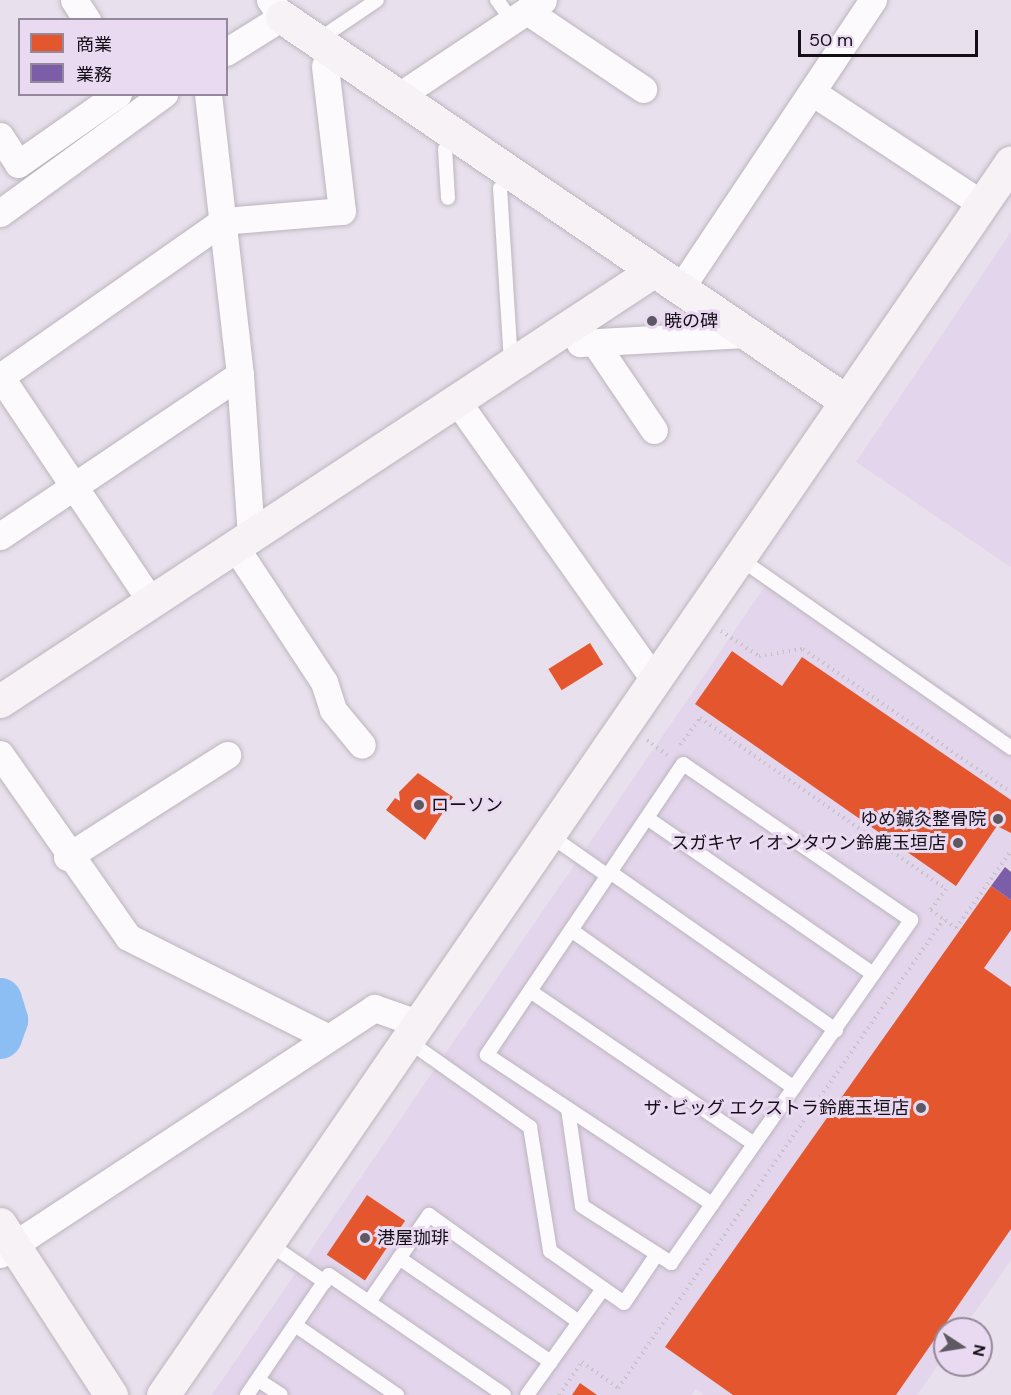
<!DOCTYPE html>
<meta charset="utf-8">
<style>
body{margin:0}
#map{position:relative;width:1011px;height:1395px;overflow:hidden;background:#e8e0ec;font-family:"DM Sans","Noto Sans JP",sans-serif}
div>[style]{position:absolute}
.built>*{inset:0;background:#e3d5eb}
.shops>*{inset:0;background:#e4572e;transform-origin:0 0}
.offices>*{inset:0;background:#7b5ea7}
.river>*{height:44px;margin:-22px;padding:0 22px;transform-origin:22px;border-radius:22px;background:#8cbef4}
.path>*{height:4px;margin-top:-2px;transform-origin:0;background:repeating-linear-gradient(90deg,#c7c4c9 0 1.5px,transparent 0 6px)}
.roads{filter:drop-shadow(0 0 2px #bbb5be) drop-shadow(0 0 2px #bbb5be)}
.lane>*{height:14px;margin:-7px;padding:0 7px;transform-origin:7px;border-radius:7px;background:#fcfafc}
.street>*{height:27px;margin:-13.5px;padding:0 13.5px;transform-origin:13.5px;border-radius:13.5px;background:#fcfafc}
.secondary>*{height:33px;margin:-16.5px;padding:0 16.5px;transform-origin:16.5px;border-radius:16.5px;background:#f7f2f6}
.dots>*{width:16px;height:16px;translate:-50% -50%;box-sizing:border-box;border:3px solid #e9daf2;border-radius:50%}
span{translate:-50% -50%;white-space:nowrap;text-align:center;line-height:1.15;-webkit-text-stroke:6px #e9daf2;paint-order:stroke}
.poi-label{font-size:18px;color:#140f17}
.left{translate:0 -50%;text-align:left}
.right{translate:-100% -50%;text-align:right}
.legend{position:absolute;left:18px;top:18px;width:210px;height:78px;box-sizing:border-box;background:#e9daf2;border:2px solid #94899a;margin:0;padding:8px 10px;list-style:none;font-size:18px;color:#140f17}
.legend li{display:flex;align-items:center;gap:12px;height:30px}
.legend b{width:30px;border:2px solid #94899a}
.north{position:absolute;left:933px;top:1317px;width:60px;height:60px;box-sizing:border-box;background:#e9daf2;border:2px solid #94899a;border-radius:50%;rotate:102deg;font-size:16px;font-weight:700;line-height:24px;text-align:center;color:#140f17}
.north::after{content:'';display:block;margin:auto;width:21px;height:27px;background:#5e5862;clip-path:polygon(50% 0,100% 100%,50% 72%,0 100%)}
.scale{position:absolute;left:798px;top:30px;width:180px;height:27px;box-sizing:border-box;border:3px solid #140f17;border-top:0;padding-left:8px;font-size:18px;line-height:21px;white-space:nowrap;color:#140f17;-webkit-text-stroke:4px #e9daf2;paint-order:stroke}
</style>
<div id="map">
<div class="built">
<i style="clip-path:polygon(1011px 232px,1011px 567px,856px 462px)"></i>
<i style="clip-path:polygon(774px 573px,1011px 735px,1011px 1260px,963px 1329px,945px 1329px,945px 1355px,917px 1395px,704px 1395px,696px 1389px,691px 1395px,212px 1395px)"></i>
</div>
<div class="shops">
<i style="left:590px;top:643px;width:25px;height:49px;rotate:58deg"></i>
<i style="clip-path:polygon(732px 651px,782px 686px,802px 657px,1011px 800px,1011px 833px,997px 826px,956px 886px,695px 704px)"></i>
<i style="clip-path:polygon(418px 773px,453px 797px,425px 840px,386px 810px,395px 798px,400px 801px,399px 792px)"></i>
<i style="clip-path:polygon(991px 886px,1011px 900px,1011px 930px,984px 968px,1011px 987px,1011px 1229px,896px 1395px,733px 1395px,665px 1347px)"></i>
<i style="left:367px;top:1195px;width:46px;height:72px;rotate:34deg"></i>
<i style="clip-path:polygon(580px 1383px,597px 1395px,572px 1395px)"></i>
</div>
<div class="offices">
<i style="clip-path:polygon(1005px 867px,1011px 872px,1011px 900px,991px 886px)"></i>
</div>
<div class="river">
<i style="left:0;top:1000px;width:21px;rotate:73deg"></i>
<i style="left:6px;top:1020px;width:18px;rotate:109deg"></i>
</div>
<div class="path">
<i style="left:721px;top:631px;width:45px;rotate:33.3deg"></i>
<i style="left:759px;top:656px;width:45px;rotate:-9deg"></i>
<i style="left:803px;top:649px;width:252px;rotate:34.5deg"></i>
<i style="left:647px;top:740px;width:26px;rotate:37deg"></i>
<i style="left:680px;top:745px;width:34px;rotate:-53deg"></i>
<i style="left:700px;top:718px;width:300px;rotate:34.8deg"></i>
<i style="left:946px;top:889px;width:26px;rotate:126deg"></i>
<i style="left:931px;top:910px;width:31px;rotate:36deg"></i>
<i style="left:956px;top:928px;width:95px;rotate:-54.5deg"></i>
<i style="left:559px;top:1395px;width:40px;rotate:-55.1deg"></i>
<i style="left:582px;top:1362px;width:44px;rotate:35.8deg"></i>
<i style="left:618px;top:1388px;width:571px;rotate:-55.2deg"></i>
</div>
<div class="roads">
<div class="lane">
<i style="left:497px;top:0;width:26px;rotate:54deg"></i>
<i style="left:318px;top:40px;width:71px;rotate:-34.1deg"></i>
<i style="left:445px;top:149px;width:49px;rotate:86.5deg"></i>
<i style="left:500px;top:188px;width:174px;rotate:86.4deg"></i>
<i style="left:739px;top:558px;width:332px;rotate:34.9deg"></i>
<i style="left:647px;top:818px;width:275px;rotate:34.6deg"></i>
<i style="left:548px;top:834px;width:73px;rotate:35deg"></i>
<i style="left:610px;top:872px;width:276px;rotate:35deg"></i>
<i style="left:571px;top:930px;width:273px;rotate:35.3deg"></i>
<i style="left:530px;top:991px;width:271px;rotate:34.3deg"></i>
<i style="left:407px;top:1040px;width:151px;rotate:35.3deg"></i>
<i style="left:530px;top:1127px;width:126px;rotate:80.8deg"></i>
<i style="left:550px;top:1251px;width:90px;rotate:35.1deg"></i>
<i style="left:624px;top:1303px;width:59px;rotate:-56deg"></i>
<i style="left:568px;top:1109px;width:98px;rotate:81.8deg"></i>
<i style="left:582px;top:1206px;width:106px;rotate:32.6deg"></i>
<i style="left:671px;top:1263px;width:419px;rotate:-55deg"></i>
<i style="left:911px;top:920px;width:276px;rotate:-145.6deg"></i>
<i style="left:683px;top:764px;width:351px;rotate:124deg"></i>
<i style="left:487px;top:1055px;width:270px;rotate:33.5deg"></i>
<i style="left:268px;top:1243px;width:69px;rotate:34.4deg"></i>
<i style="left:399px;top:1258px;width:184px;rotate:34.4deg"></i>
<i style="left:369px;top:1302px;width:106px;rotate:-55.4deg"></i>
<i style="left:429px;top:1215px;width:184px;rotate:35.5deg"></i>
<i style="left:295px;top:1325px;width:124px;rotate:34.5deg"></i>
<i style="left:258px;top:1380px;width:27px;rotate:33deg"></i>
<i style="left:247px;top:1395px;width:145px;rotate:-55.7deg"></i>
<i style="left:329px;top:1275px;width:212px;rotate:34.4deg"></i>
<i style="left:527px;top:1395px;width:130px;rotate:-54.4deg"></i>
</div>
<div class="street">
<i style="left:74px;top:0;width:24px;rotate:57deg"></i>
<i style="left:527px;top:11px;width:140px;rotate:33.9deg"></i>
<i style="left:226px;top:52px;width:66px;rotate:-32deg"></i>
<i style="left:282px;top:17px;width:21px;rotate:-125deg"></i>
<i style="left:812px;top:92px;width:204px;rotate:33.4deg"></i>
<i style="left:208px;top:94px;width:283px;rotate:83.5deg"></i>
<i style="left:240px;top:375px;width:162px;rotate:86.1deg"></i>
<i style="left:399px;top:96px;width:173px;rotate:-33.7deg"></i>
<i style="left:0;top:136px;width:33px;rotate:57deg"></i>
<i style="left:18px;top:164px;width:122px;rotate:-35deg"></i>
<i style="left:0;top:213px;width:203px;rotate:-36deg"></i>
<i style="left:680px;top:289px;width:348px;rotate:-56.3deg"></i>
<i style="left:571px;top:323px;width:22px;rotate:66deg"></i>
<i style="left:580px;top:343px;width:166px;rotate:-3.1deg"></i>
<i style="left:595px;top:343px;width:105px;rotate:55.9deg"></i>
<i style="left:0;top:376px;width:273px;rotate:56.2deg"></i>
<i style="left:0;top:377px;width:272px;rotate:-35deg"></i>
<i style="left:223px;top:221px;width:119px;rotate:-4.8deg"></i>
<i style="left:342px;top:211px;width:146px;rotate:-96.7deg"></i>
<i style="left:457px;top:401px;width:339px;rotate:54.7deg"></i>
<i style="left:0;top:536px;width:289px;rotate:-33.9deg"></i>
<i style="left:236px;top:548px;width:160px;rotate:56.7deg"></i>
<i style="left:324px;top:682px;width:29px;rotate:72deg"></i>
<i style="left:333px;top:710px;width:45px;rotate:50.4deg"></i>
<i style="left:0;top:754px;width:223px;rotate:55deg"></i>
<i style="left:128px;top:937px;width:223px;rotate:26.7deg"></i>
<i style="left:67px;top:857px;width:190px;rotate:-32.5deg"></i>
<i style="left:0;top:1254px;width:448px;rotate:-33.3deg"></i>
<i style="left:374px;top:1008px;width:46px;rotate:19.2deg"></i>
</div>
<div class="secondary">
<i style="left:282px;top:17px;width:682px;rotate:34.25deg"></i>
<i style="left:0;top:701px;width:782px;rotate:-33.36deg"></i>
<i style="left:0;top:1224px;width:204px;rotate:57deg"></i>
<i style="left:163px;top:1395px;width:1496px;rotate:-55.48deg"></i>
</div>
</div>
<div class="dots">
<i style="left:652px;top:321px;background:#5e5862"></i>
<i style="left:419px;top:805px;background:#5e5862"></i>
<i style="left:998px;top:819px;background:#5e5862"></i>
<i style="left:958px;top:843px;background:#5e5862"></i>
<i style="left:921px;top:1108px;background:#5e5862"></i>
<i style="left:365px;top:1238px;background:#5e5862"></i>
</div>
<div class="poi-label">
<span class="left" style="left:664px;top:321px">暁の碑</span>
<span class="left" style="left:431px;top:805px">ローソン</span>
<span class="right" style="left:986px;top:819px">ゆめ鍼灸整骨院</span>
<span class="right" style="left:946px;top:843px">スガキヤ イオンタウン鈴鹿玉垣店</span>
<span class="right" style="left:909px;top:1108px">ザ･ビッグ エクストラ鈴鹿玉垣店</span>
<span class="left" style="left:377px;top:1238px">港屋珈琲</span>
</div>
<ul class="legend">
<li><b style="height:16px;background:#e4572e"></b>商業</li>
<li><b style="height:16px;background:#7b5ea7"></b>業務</li>
</ul>
<div class="north">N</div>
<div class="scale">50 m</div>
</div>
